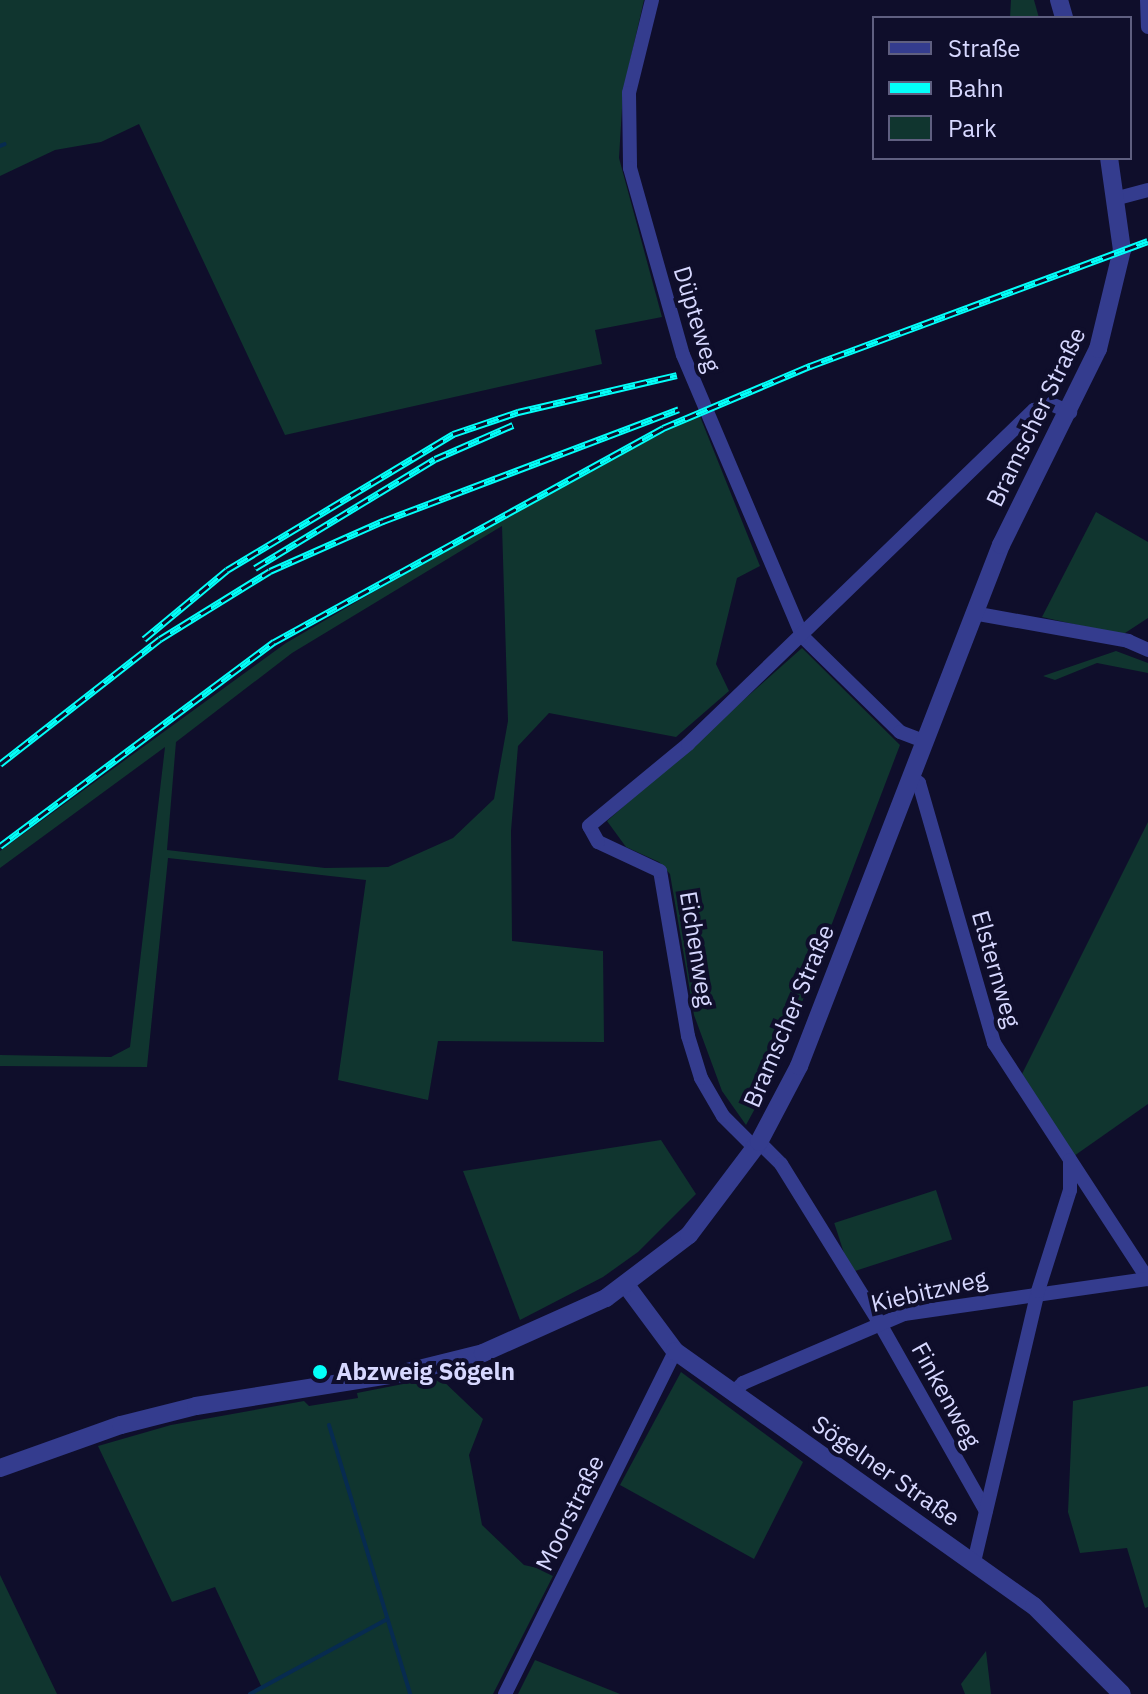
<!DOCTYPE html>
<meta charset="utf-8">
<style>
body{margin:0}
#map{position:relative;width:1148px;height:1694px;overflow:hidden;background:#0f0e2b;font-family:"IBM Plex Sans",sans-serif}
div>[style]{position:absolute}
.green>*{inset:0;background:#10352f;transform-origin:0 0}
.stream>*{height:4px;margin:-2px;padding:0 2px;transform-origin:2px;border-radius:2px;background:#072b50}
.minor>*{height:14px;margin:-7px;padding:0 7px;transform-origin:7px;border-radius:7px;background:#343c8e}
.tertiary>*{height:18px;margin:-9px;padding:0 9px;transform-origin:9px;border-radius:9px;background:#343c8e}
.rail>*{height:7px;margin-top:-3.5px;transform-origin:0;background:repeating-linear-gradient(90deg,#0f0e2b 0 12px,#03fff9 0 24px);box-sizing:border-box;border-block:2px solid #03fff9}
.dots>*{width:22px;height:22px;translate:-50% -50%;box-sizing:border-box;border:4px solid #0f0e2b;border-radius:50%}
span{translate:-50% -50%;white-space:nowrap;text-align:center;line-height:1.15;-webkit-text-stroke:8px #0f0e2b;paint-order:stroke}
.street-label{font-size:24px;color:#d7d8ff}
.poi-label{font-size:24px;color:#d7d8ff;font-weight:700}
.left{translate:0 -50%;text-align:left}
.legend{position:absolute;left:872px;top:16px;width:260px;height:144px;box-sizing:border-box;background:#0f0e2b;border:2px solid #5f5f80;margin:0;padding:10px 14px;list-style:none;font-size:24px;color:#d7d8ff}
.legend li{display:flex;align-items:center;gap:16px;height:40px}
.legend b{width:40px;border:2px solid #5f5f80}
</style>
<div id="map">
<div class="green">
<i style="clip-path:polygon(0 0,644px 0,623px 92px,619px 158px,662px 317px,595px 330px,602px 364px,285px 435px,139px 124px,101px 142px,55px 150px,0 176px)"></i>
<i style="clip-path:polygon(1011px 0,1034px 0,1039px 18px,1010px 18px)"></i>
<i style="clip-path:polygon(evenodd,699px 414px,760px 566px,737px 578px,716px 664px,729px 691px,676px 737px,549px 713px,518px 746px,511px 831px,512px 941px,603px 951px,604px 1042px,438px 1041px,428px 1100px,338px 1080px,366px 880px,168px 858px,147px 1067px,0 1066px,0 1055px,111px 1057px,130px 1047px,165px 747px,0 868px,0 851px,286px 643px,504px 516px,699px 414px,502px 526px,508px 721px,494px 799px,453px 838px,388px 867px,325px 868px,167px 850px,176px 742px,292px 653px,502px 526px)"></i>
<i style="clip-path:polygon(1096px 512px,1148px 542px,1148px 618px,1122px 635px,1042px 617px)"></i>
<i style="clip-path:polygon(802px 648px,900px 745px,777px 1068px,746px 1125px,722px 1091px,694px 1015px,670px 874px,659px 862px,626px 847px,607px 821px)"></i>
<i style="clip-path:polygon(1116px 651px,1148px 663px,1148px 673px,1097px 663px,1055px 680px,1043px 676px)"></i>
<i style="clip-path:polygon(1148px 822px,1148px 1104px,1074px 1156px,1022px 1074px)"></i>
<i style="clip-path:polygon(661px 1140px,696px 1194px,638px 1252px,603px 1277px,520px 1320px,463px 1171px)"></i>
<i style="left:936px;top:1190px;width:52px;height:107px;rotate:72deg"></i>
<i style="clip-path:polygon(681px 1372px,803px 1462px,754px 1559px,620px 1485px)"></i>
<i style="clip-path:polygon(439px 1377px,483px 1419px,469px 1455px,482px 1525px,524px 1565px,555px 1572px,493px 1694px,253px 1694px,262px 1688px,215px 1587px,172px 1602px,98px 1446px,171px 1425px,304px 1401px,309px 1406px,358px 1398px,357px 1393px)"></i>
<i style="clip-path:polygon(1148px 1386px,1148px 1607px,1145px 1608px,1127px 1548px,1080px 1553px,1068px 1512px,1073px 1401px)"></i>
<i style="clip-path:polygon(0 1575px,57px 1694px,0 1694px)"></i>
<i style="clip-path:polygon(986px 1651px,991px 1694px,965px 1694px,961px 1684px)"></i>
<i style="clip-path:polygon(535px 1660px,620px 1694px,518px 1694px)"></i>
</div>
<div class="stream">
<i style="left:0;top:146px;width:5px;rotate:-22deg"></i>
<i style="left:329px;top:1425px;width:281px;rotate:73.2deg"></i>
<i style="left:250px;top:1694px;width:155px;rotate:-28.6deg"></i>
</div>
<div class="minor">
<i style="left:652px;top:0;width:96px;rotate:103.9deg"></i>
<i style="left:629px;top:93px;width:75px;rotate:89.2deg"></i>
<i style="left:630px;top:168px;width:194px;rotate:74.2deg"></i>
<i style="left:683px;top:355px;width:305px;rotate:67deg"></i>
<i style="left:802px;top:636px;width:137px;rotate:44.4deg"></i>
<i style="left:900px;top:732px;width:26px;rotate:21deg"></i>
<i style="left:1147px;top:0;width:27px;rotate:88deg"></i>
<i style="left:1118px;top:198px;width:31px;rotate:-15deg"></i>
<i style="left:973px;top:613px;width:158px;rotate:10.2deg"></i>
<i style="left:1128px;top:641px;width:22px;rotate:24deg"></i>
<i style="left:911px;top:777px;width:10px;rotate:37deg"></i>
<i style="left:919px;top:783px;width:271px;rotate:73.9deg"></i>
<i style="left:994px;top:1043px;width:282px;rotate:56.9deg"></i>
<i style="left:759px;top:1142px;width:31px;rotate:45deg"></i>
<i style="left:781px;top:1164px;width:186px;rotate:58.2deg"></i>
<i style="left:879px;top:1322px;width:217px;rotate:60.5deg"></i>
<i style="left:755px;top:1148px;width:45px;rotate:-135deg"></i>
<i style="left:723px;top:1116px;width:44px;rotate:-120.1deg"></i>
<i style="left:701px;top:1078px;width:44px;rotate:-107.2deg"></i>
<i style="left:688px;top:1036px;width:167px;rotate:-99.6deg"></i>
<i style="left:660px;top:871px;width:68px;rotate:-154.9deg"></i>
<i style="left:598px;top:842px;width:18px;rotate:-119deg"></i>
<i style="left:589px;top:826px;width:129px;rotate:-39.6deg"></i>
<i style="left:688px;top:744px;width:481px;rotate:-44deg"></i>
<i style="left:1034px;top:410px;width:18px;rotate:-19deg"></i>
<i style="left:1051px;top:404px;width:21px;rotate:23deg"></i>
<i style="left:733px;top:1393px;width:14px;rotate:-45deg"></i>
<i style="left:743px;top:1383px;width:175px;rotate:-23.2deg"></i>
<i style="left:904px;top:1314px;width:246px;rotate:-8.2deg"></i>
<i style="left:974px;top:1562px;width:278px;rotate:-76.7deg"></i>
<i style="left:1038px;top:1291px;width:106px;rotate:-72.4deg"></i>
<i style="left:1070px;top:1190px;width:30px;rotate:-90deg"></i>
<i style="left:505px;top:1694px;width:383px;rotate:-63.6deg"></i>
</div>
<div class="tertiary">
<i style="left:1059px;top:0;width:19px;rotate:74deg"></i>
<i style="left:626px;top:1285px;width:82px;rotate:53.4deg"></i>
<i style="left:675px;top:1351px;width:440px;rotate:35.4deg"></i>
<i style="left:1034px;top:1606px;width:124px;rotate:45deg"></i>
<i style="left:0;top:1468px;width:128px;rotate:-19.6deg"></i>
<i style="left:121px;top:1425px;width:77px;rotate:-14.2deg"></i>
<i style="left:196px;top:1406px;width:210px;rotate:-9.1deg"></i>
<i style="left:403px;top:1373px;width:82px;rotate:-14deg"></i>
<i style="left:483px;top:1353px;width:135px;rotate:-24.1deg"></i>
<i style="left:606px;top:1298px;width:104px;rotate:-37.2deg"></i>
<i style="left:689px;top:1235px;width:116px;rotate:-53deg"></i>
<i style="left:759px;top:1142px;width:86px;rotate:-62.2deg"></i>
<i style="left:799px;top:1066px;width:559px;rotate:-68.81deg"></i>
<i style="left:1001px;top:545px;width:219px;rotate:-63.7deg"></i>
<i style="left:1098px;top:349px;width:102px;rotate:-76.4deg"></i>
<i style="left:1122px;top:250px;width:93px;rotate:-98deg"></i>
</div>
<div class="rail">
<i style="left:255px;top:568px;width:210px;rotate:-31.2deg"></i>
<i style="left:435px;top:459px;width:85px;rotate:-23.6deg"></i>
<i style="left:144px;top:639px;width:108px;rotate:-39.7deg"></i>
<i style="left:227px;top:570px;width:264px;rotate:-31deg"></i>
<i style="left:453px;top:434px;width:69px;rotate:-18.7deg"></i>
<i style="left:518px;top:412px;width:163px;rotate:-13.1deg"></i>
<i style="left:0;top:764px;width:203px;rotate:-38deg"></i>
<i style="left:160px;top:639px;width:129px;rotate:-31.7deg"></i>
<i style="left:270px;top:571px;width:124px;rotate:-23.9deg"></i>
<i style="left:383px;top:521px;width:316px;rotate:-20.7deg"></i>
<i style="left:0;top:846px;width:342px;rotate:-36.7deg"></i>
<i style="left:274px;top:642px;width:444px;rotate:-28.8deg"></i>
<i style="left:663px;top:428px;width:160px;rotate:-22.9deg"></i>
<i style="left:810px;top:366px;width:360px;rotate:-20.3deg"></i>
</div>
<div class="dots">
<i style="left:320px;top:1372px;background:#03fff9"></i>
</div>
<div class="street-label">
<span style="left:697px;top:319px;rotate:73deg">Düpteweg</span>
<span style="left:1036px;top:417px;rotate:-64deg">Bramscher Straße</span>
<span style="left:697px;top:949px;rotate:81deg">Eichenweg</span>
<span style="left:996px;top:969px;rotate:74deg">Elsternweg</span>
<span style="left:789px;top:1016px;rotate:-67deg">Bramscher Straße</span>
<span style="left:929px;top:1291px;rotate:-13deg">Kiebitzweg</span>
<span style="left:946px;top:1395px;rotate:61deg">Finkenweg</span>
<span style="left:886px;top:1471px;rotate:35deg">Sögelner Straße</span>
<span style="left:570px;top:1513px;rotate:-64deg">Moorstraße</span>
</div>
<div class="poi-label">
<span class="left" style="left:336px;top:1372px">Abzweig Sögeln</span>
</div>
<ul class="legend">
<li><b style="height:10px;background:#343c8e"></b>Straße</li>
<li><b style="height:10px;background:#03fff9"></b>Bahn</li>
<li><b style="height:22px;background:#10352f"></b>Park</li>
</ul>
</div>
